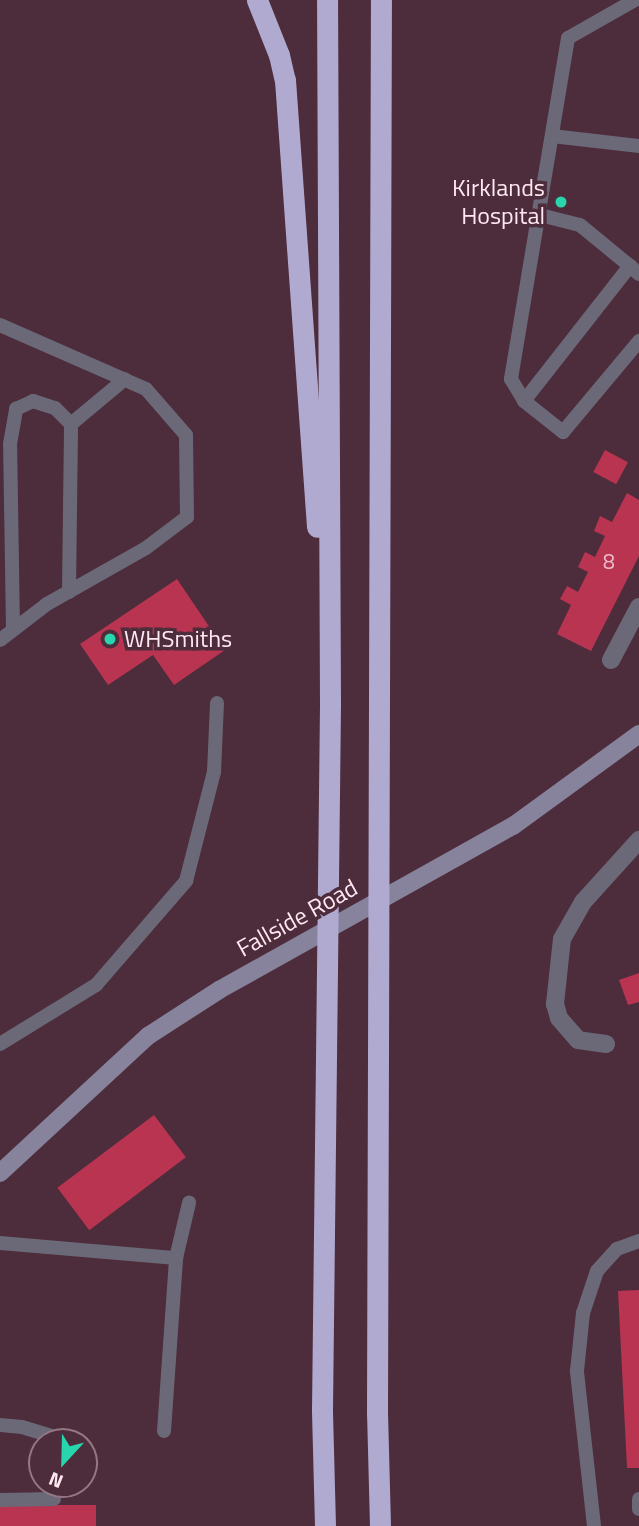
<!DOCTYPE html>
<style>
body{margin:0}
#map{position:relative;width:639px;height:1526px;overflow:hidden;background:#4d2c3b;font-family:"Titillium Web",sans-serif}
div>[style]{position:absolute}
.building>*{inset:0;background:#b83451;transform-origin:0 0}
.lane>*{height:14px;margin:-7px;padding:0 7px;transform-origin:7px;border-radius:7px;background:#6b6978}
.street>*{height:18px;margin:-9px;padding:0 9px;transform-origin:9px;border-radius:9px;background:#6b6978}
.secondary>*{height:18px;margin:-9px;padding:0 9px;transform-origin:9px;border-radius:9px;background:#87839c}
.highway>*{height:21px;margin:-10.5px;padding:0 10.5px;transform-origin:10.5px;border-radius:10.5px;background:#b0aad0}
.dots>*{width:19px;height:19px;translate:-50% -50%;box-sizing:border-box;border:4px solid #4d2c3b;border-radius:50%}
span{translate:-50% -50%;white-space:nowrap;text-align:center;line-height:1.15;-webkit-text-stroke:7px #4d2c3b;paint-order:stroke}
.number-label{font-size:21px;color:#edbbc9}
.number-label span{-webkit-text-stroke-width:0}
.poi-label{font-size:24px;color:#ffe8f1}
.right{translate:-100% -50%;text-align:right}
.left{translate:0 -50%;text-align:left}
.street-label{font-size:24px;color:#ffe8f1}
.north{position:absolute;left:28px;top:1428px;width:70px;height:70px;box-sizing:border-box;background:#4d2c3b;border:2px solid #947784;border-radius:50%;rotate:202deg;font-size:19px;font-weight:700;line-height:28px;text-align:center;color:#ffe8f1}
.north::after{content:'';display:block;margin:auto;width:24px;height:32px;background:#28d5ad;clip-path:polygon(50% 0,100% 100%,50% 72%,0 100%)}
</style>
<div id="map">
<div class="building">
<i style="left:605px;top:450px;width:26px;height:25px;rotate:28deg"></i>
<i style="clip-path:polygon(627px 493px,639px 500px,639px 556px,591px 651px,557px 634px,571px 605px,560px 599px,567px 586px,578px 592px,588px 572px,578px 567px,585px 552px,595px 557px,605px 536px,594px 531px,600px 516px,612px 522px)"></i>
<i style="clip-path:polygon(177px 579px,225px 650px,174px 685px,153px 655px,108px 685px,80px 644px)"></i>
<i style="clip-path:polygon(639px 973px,639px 1002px,628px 1005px,619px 980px)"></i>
<i style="left:154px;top:1115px;width:53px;height:121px;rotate:53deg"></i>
<i style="clip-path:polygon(639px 1290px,639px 1468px,627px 1468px,618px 1291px)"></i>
<i style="left:96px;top:1505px;width:21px;height:96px;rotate:90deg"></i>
</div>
<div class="lane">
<i style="left:635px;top:0;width:77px;rotate:150.4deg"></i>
<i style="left:568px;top:38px;width:346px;rotate:99.5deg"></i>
<i style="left:511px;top:379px;width:26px;rotate:59deg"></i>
<i style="left:524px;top:401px;width:172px;rotate:-51.9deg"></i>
<i style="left:630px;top:266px;width:12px;rotate:42deg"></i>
<i style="left:552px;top:136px;width:88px;rotate:6.6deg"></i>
<i style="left:540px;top:215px;width:41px;rotate:14deg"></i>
<i style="left:580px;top:225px;width:65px;rotate:39.4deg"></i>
<i style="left:0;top:325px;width:159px;rotate:23.7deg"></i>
<i style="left:146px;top:389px;width:61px;rotate:49deg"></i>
<i style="left:186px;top:435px;width:82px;rotate:89.3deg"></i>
<i style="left:187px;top:517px;width:51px;rotate:142.9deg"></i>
<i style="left:146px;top:548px;width:114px;rotate:150.5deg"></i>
<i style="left:47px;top:604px;width:59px;rotate:142.5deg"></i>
<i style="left:524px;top:401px;width:50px;rotate:38.5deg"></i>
<i style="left:563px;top:432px;width:119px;rotate:-50.1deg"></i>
<i style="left:69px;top:592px;width:168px;rotate:-89.3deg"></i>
<i style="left:71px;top:424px;width:70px;rotate:-39.8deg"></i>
<i style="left:13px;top:629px;width:185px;rotate:-90.9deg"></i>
<i style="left:10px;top:444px;width:36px;rotate:-80deg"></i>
<i style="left:16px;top:409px;width:19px;rotate:-25deg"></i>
<i style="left:33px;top:401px;width:23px;rotate:18deg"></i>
<i style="left:55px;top:408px;width:23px;rotate:45deg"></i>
<i style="left:0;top:1044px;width:113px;rotate:-31.6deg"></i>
<i style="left:96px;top:985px;width:138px;rotate:-49.1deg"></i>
<i style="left:186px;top:881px;width:113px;rotate:-75.6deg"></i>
<i style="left:214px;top:772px;width:69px;rotate:-87.5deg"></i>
<i style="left:0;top:1243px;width:177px;rotate:4.9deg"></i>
<i style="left:0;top:1425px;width:22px;rotate:5deg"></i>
<i style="left:22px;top:1427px;width:30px;rotate:17deg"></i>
<i style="left:164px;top:1431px;width:173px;rotate:-86deg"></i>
<i style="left:176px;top:1258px;width:57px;rotate:-76.7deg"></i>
<i style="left:639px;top:1499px;width:10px;rotate:90deg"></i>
<i style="left:0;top:1500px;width:54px;rotate:-1.1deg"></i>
<i style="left:594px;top:1526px;width:156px;rotate:-96.3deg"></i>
<i style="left:577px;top:1371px;width:58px;rotate:-84.1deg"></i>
<i style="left:583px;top:1313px;width:44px;rotate:-71.6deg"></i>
<i style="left:597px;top:1271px;width:30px;rotate:-48deg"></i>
<i style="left:617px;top:1249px;width:23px;rotate:-20deg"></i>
</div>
<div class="street">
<i style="left:611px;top:660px;width:60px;rotate:-62.2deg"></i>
<i style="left:606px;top:1044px;width:28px;rotate:-172deg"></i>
<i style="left:578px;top:1040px;width:29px;rotate:-131deg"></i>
<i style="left:559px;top:1018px;width:15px;rotate:-106deg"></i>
<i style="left:555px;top:1004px;width:65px;rotate:-83.9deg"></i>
<i style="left:562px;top:939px;width:43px;rotate:-60.4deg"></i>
<i style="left:583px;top:902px;width:84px;rotate:-47.9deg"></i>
</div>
<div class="secondary">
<i style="left:0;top:1173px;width:202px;rotate:-42.8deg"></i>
<i style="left:148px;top:1036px;width:85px;rotate:-32.9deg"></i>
<i style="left:219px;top:990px;width:337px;rotate:-29.2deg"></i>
<i style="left:513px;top:826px;width:156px;rotate:-36.1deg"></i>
</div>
<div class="highway">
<i style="left:257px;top:0;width:59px;rotate:68.2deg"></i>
<i style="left:279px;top:55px;width:26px;rotate:77deg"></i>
<i style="left:285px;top:80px;width:448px;rotate:85.9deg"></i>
<i style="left:325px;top:1526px;width:116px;rotate:-91.5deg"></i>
<i style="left:322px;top:1410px;width:707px;rotate:-89.35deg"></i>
<i style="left:330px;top:703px;width:703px;rotate:-90.24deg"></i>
<i style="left:380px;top:1526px;width:112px;rotate:-91.5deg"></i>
<i style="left:377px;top:1414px;width:1414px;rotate:-89.84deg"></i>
</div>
<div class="dots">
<i style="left:561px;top:202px;background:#28d5ad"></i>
<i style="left:110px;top:639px;background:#28d5ad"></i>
</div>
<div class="number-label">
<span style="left:609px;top:561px">8</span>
</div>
<div class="poi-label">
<span class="right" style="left:545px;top:202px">Kirklands<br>Hospital</span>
<span class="left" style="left:124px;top:639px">WHSmiths</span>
</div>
<div class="street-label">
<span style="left:297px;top:918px;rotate:-29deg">Fallside Road</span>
</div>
<div class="north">N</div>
</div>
